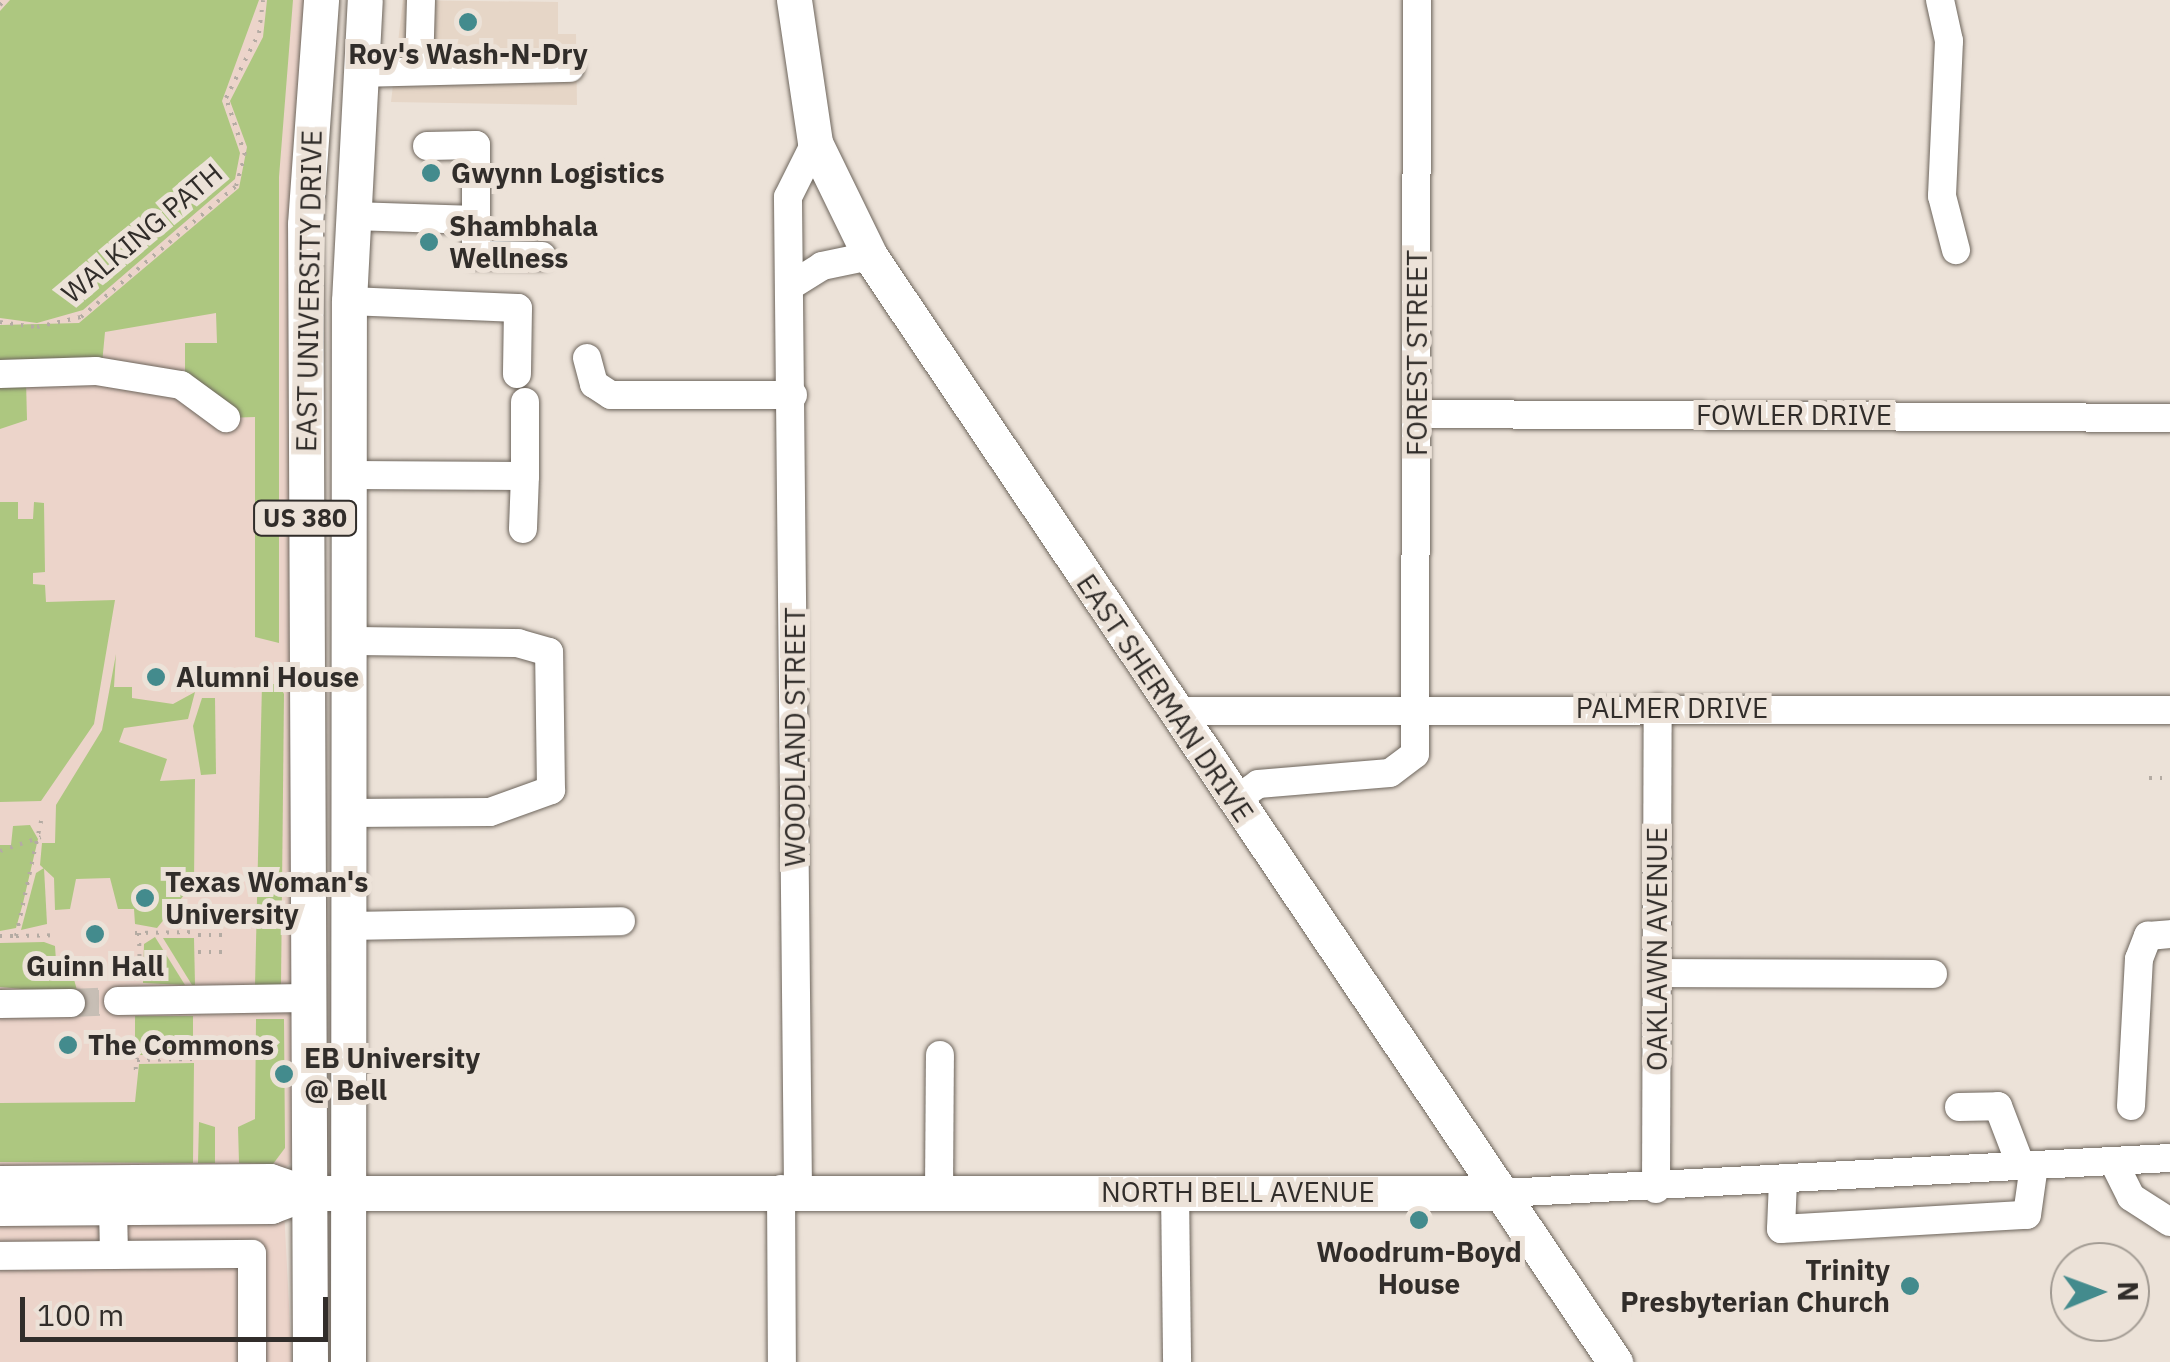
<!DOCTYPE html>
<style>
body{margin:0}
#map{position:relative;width:2170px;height:1362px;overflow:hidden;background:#ece2d8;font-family:"IBM Plex Sans",sans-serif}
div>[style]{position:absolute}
.built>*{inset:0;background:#e6d6c7}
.education>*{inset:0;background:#ecd4ca}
.green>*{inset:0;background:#adc780;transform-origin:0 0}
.minor-tunnel>*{height:28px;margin-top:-14px;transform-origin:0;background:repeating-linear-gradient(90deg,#c7beb5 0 28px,transparent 0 42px)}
.path>*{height:4px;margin-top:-2px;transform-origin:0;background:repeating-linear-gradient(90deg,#b4aba3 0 2.5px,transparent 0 10.5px)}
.roads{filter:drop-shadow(0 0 2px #6d655c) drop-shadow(0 0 2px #6d655c)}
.minor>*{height:28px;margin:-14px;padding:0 14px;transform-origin:14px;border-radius:14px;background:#fff}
.major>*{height:35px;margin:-17.5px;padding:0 17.5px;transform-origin:17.5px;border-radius:17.5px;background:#fff}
.dots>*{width:28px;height:28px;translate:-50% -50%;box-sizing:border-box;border:5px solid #ece2d8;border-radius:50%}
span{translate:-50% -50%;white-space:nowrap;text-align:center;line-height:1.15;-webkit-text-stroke:10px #ece2d8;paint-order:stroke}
.shield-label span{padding:2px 8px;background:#ece2d8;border:2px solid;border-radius:8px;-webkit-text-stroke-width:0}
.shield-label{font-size:25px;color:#312d2a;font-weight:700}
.poi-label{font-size:28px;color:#312d2a;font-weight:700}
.left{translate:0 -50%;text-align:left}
.right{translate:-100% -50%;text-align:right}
.street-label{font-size:28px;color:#312d2a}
.north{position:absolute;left:2050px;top:1242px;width:100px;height:100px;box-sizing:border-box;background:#ece2d8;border:2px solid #a19a92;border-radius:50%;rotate:89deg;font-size:28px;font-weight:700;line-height:40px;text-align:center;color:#312d2a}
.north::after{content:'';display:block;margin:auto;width:35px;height:45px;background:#438b8d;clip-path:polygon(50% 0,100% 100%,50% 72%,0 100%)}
.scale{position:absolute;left:20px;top:1297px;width:308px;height:45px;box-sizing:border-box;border:5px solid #312d2a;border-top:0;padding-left:12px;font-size:30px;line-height:35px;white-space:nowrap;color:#312d2a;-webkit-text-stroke:8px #ece2d8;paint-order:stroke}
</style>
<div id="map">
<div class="built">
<i style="clip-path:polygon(403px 0,558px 2px,558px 34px,576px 34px,577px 105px,391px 102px)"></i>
</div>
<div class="education">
<i style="clip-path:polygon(0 0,304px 0,291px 1163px,282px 1171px,292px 1362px,0 1362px)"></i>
</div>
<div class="green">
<i style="clip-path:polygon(10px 0,259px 0,222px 101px,240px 153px,235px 179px,83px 310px,37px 323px,0 318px,0 11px)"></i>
<i style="clip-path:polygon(267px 0,293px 0,279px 177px,279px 643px,255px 637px,255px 417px,226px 418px,185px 384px,185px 343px,217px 343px,216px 313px,105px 332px,102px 364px,0 368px,0 325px,79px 323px,239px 188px,247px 147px,230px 101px,263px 37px)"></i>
<i style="clip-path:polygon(26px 381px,27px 420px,0 429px,0 382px)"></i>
<i style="clip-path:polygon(0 502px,18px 502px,18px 519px,33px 519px,34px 502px,44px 503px,45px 572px,33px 573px,33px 584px,45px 585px,46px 602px,115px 600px,94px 724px,41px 801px,0 802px)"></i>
<i style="clip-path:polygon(116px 654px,114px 687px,132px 687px,132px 698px,173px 704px,195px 692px,188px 719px,124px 728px,119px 742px,167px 759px,160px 781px,195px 779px,194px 883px,157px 928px,135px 924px,134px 909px,118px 909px,110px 878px,76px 879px,70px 909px,55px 910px,54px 878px,40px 865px,42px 843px,55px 843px,56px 805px,102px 730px)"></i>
<i style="clip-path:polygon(262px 684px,279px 684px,284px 694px,281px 985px,255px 986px)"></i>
<i style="clip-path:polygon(202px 698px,215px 698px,216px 774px,201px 775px,193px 726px)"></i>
<i style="clip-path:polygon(30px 825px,38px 839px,23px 903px,16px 928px,0 931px,0 845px,11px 845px,13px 826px)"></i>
<i style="clip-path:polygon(44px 868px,47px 924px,21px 930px,36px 873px)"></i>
<i style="clip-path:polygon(155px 937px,185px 985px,143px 983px,144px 944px)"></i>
<i style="clip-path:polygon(163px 938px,194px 938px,195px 985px,192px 985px)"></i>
<i style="clip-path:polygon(44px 942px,55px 946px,56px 961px,69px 961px,78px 994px,0 987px,0 943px)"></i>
<i style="left:193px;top:1016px;width:39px;height:58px;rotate:90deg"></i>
<i style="clip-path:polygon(256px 1019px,284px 1019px,285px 1148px,273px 1164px,239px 1163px,238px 1127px,255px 1119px)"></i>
<i style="clip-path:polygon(194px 1063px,193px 1163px,0 1162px,0 1103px,135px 1102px,139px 1064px)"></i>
<i style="clip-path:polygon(199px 1122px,215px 1127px,215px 1163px,198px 1163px)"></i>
</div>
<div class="minor-tunnel">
<i style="left:71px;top:1003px;width:47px;rotate:-2.4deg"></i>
</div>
<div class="path">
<i style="left:0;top:5px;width:7px;rotate:-45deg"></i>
<i style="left:0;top:322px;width:37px;rotate:8deg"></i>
<i style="left:37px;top:327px;width:45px;rotate:-12.8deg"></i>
<i style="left:81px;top:317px;width:203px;rotate:-40.2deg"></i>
<i style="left:236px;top:186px;width:32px;rotate:-74deg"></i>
<i style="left:245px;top:155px;width:60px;rotate:-108.4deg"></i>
<i style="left:226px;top:98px;width:73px;rotate:-63.1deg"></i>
<i style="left:259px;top:33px;width:33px;rotate:-83deg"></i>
<i style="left:200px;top:685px;width:26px"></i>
<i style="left:2149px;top:778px;width:21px"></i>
<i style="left:0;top:851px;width:43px;rotate:-18.9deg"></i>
<i style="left:135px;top:933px;width:63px;rotate:-0.9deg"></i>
<i style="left:139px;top:933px;width:46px;rotate:88.8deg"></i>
<i style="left:198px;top:935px;width:28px"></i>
<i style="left:0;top:936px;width:16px"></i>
<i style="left:16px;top:936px;width:118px;rotate:-77.7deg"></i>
<i style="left:16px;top:936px;width:39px;rotate:-1deg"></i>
<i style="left:198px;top:952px;width:28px"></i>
<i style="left:135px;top:1046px;width:24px;rotate:88deg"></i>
<i style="left:137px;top:1060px;width:61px;rotate:-0.9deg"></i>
</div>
<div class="roads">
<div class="minor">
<i style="left:1940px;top:0;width:42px;rotate:77.6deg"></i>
<i style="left:1949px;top:41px;width:155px;rotate:92.6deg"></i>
<i style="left:1942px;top:196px;width:56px;rotate:75.5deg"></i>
<i style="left:419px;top:71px;width:71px;rotate:-88.4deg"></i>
<i style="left:361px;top:73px;width:209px;rotate:-1.4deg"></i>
<i style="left:427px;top:146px;width:49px;rotate:-1.2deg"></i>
<i style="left:476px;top:145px;width:75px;rotate:90deg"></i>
<i style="left:352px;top:216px;width:124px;rotate:1.8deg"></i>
<i style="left:476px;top:220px;width:35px;rotate:90deg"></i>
<i style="left:476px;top:255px;width:66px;rotate:0.9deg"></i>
<i style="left:792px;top:285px;width:36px;rotate:-32deg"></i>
<i style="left:822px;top:266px;width:49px;rotate:-11.8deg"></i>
<i style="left:349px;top:301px;width:169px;rotate:2.4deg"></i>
<i style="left:518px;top:308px;width:66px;rotate:90.9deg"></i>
<i style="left:587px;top:358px;width:27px;rotate:75deg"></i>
<i style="left:594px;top:384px;width:20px;rotate:33deg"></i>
<i style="left:611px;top:395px;width:182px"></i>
<i style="left:0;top:374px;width:96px;rotate:-1.8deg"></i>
<i style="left:96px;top:371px;width:86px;rotate:9.4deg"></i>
<i style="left:181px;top:385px;width:56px;rotate:36.3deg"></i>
<i style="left:1417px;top:414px;width:753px;rotate:0.3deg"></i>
<i style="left:351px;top:475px;width:174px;rotate:0.3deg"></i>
<i style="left:525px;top:476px;width:53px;rotate:92.2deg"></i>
<i style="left:525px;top:476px;width:74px;rotate:-90deg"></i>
<i style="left:1173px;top:711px;width:997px;rotate:-0.06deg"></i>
<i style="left:1234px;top:801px;width:29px;rotate:-35deg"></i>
<i style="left:1258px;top:784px;width:132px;rotate:-4.8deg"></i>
<i style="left:1390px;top:773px;width:31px;rotate:-37deg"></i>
<i style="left:1415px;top:754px;width:754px;rotate:-89.85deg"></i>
<i style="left:349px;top:813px;width:141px;rotate:-0.4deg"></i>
<i style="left:490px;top:812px;width:65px;rotate:-19.8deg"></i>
<i style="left:551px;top:790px;width:138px;rotate:-90.8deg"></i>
<i style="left:549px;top:652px;width:32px;rotate:-164deg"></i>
<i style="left:518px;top:643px;width:167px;rotate:-179.3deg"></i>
<i style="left:348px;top:926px;width:273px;rotate:-1deg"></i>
<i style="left:1657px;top:973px;width:276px;rotate:0.2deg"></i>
<i style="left:118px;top:1001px;width:187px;rotate:-0.9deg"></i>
<i style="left:0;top:1004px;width:71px;rotate:-0.8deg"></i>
<i style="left:2131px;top:1106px;width:147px;rotate:-86.9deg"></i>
<i style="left:2139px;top:959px;width:25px;rotate:-69deg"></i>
<i style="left:2148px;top:936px;width:22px;rotate:-5deg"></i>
<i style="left:1959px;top:1107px;width:39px;rotate:-1deg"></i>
<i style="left:1998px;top:1106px;width:64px;rotate:69deg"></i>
<i style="left:2113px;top:1161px;width:40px;rotate:63.4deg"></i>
<i style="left:2131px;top:1197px;width:46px;rotate:32.7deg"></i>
<i style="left:1783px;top:1181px;width:48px;rotate:92.4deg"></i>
<i style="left:1781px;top:1229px;width:246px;rotate:-3.3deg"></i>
<i style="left:2027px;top:1215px;width:50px;rotate:-82deg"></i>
<i style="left:781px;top:1189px;width:173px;rotate:89.7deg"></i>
<i style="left:798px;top:1189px;width:992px;rotate:-90.58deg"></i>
<i style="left:788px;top:197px;width:60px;rotate:-63.4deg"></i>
<i style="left:1656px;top:1189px;width:481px;rotate:-89.8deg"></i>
<i style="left:939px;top:1190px;width:135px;rotate:-89.6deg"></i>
<i style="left:1175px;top:1191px;width:171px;rotate:89.3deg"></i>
<i style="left:1504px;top:1193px;width:667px;rotate:-3.01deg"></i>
<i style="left:113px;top:1207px;width:48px;rotate:88.8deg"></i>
<i style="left:0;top:1256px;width:252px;rotate:-0.5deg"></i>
<i style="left:252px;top:1254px;width:108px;rotate:90deg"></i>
</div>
<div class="major">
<i style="left:794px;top:0;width:145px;rotate:81.6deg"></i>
<i style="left:815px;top:143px;width:126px;rotate:64deg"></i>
<i style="left:870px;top:256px;width:1334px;rotate:56.04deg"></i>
<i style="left:0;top:1183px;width:270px;rotate:-0.4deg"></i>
<i style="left:270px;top:1181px;width:37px;rotate:19deg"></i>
<i style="left:305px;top:1193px;width:1199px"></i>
<i style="left:0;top:1208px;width:271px;rotate:-0.4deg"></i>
<i style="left:271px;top:1206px;width:36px;rotate:-21deg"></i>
<i style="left:310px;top:1362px;width:1138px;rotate:-90.25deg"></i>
<i style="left:305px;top:224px;width:225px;rotate:-85.9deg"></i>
<i style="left:348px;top:1362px;width:1061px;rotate:-89.95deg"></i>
<i style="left:349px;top:301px;width:301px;rotate:-87deg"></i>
</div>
</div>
<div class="dots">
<i style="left:468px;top:22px;background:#438b8d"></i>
<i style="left:431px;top:173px;background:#438b8d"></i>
<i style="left:429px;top:242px;background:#438b8d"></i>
<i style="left:156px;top:677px;background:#438b8d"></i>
<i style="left:145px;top:898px;background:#438b8d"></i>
<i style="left:95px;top:934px;background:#438b8d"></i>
<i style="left:68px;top:1045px;background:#438b8d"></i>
<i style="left:284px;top:1074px;background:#438b8d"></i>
<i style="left:1419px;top:1220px;background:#438b8d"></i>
<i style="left:1910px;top:1286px;background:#438b8d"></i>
</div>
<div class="shield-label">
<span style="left:305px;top:518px">US 380</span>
</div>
<div class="poi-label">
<span style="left:468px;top:54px">Roy's Wash-N-Dry</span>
<span class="left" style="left:451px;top:173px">Gwynn Logistics</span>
<span class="left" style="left:449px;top:242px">Shambhala<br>Wellness</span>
<span class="left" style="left:176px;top:677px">Alumni House</span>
<span class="left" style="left:165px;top:898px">Texas Woman's<br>University</span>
<span style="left:95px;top:966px">Guinn Hall</span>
<span class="left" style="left:88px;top:1045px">The Commons</span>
<span class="left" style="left:304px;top:1074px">EB University<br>@ Bell</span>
<span style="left:1419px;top:1268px">Woodrum-Boyd<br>House</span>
<span class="right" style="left:1890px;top:1286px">Trinity<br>Presbyterian Church</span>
</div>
<div class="street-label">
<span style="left:142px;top:233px;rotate:-40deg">WALKING PATH</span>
<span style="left:309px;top:291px;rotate:-89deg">EAST UNIVERSITY DRIVE</span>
<span style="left:1417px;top:353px;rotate:-90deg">FOREST STREET</span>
<span style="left:1794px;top:415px">FOWLER DRIVE</span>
<span style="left:1165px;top:698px;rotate:56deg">EAST SHERMAN DRIVE</span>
<span style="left:1672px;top:708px">PALMER DRIVE</span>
<span style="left:795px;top:737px;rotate:-90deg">WOODLAND STREET</span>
<span style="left:1657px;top:949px;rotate:-90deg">OAKLAWN AVENUE</span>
<span style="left:1238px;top:1192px">NORTH BELL AVENUE</span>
</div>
<div class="north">N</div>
<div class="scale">100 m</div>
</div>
